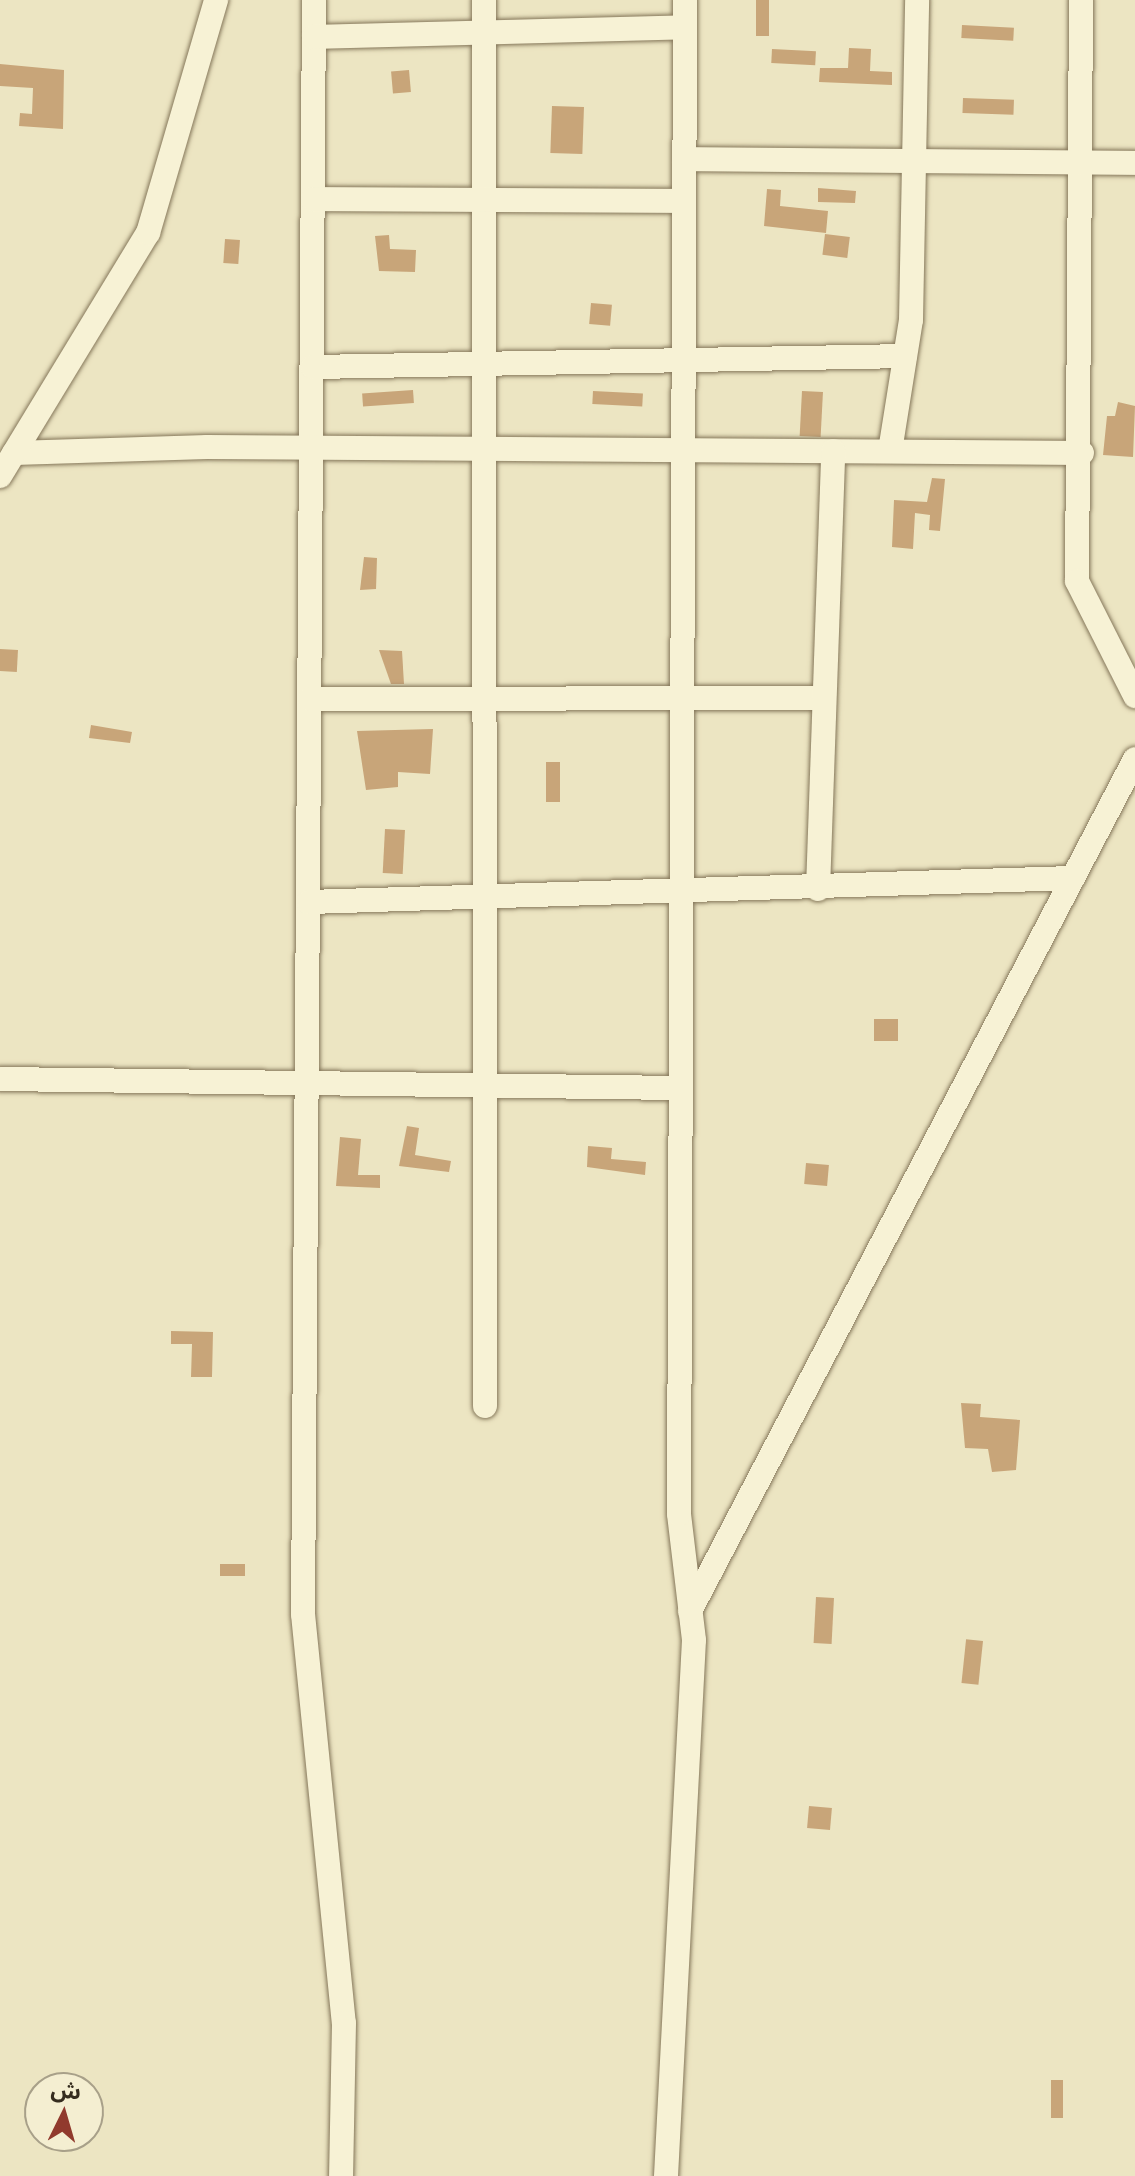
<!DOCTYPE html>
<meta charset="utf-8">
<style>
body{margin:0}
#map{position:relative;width:1135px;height:2176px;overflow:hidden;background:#ece5c2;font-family:Lora,"Noto Sans Arabic",serif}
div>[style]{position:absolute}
.building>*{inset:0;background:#c8a579;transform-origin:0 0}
.roads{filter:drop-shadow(0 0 2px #85775a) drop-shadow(0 0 2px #85775a)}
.minor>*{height:24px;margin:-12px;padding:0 12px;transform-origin:12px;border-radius:12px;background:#f7f2d5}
span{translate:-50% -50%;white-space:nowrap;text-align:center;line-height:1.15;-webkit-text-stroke:7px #f4eed1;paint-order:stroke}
.north{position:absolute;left:24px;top:2072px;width:80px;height:80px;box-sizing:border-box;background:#f4eed1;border:2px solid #a8a089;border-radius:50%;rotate:5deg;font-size:22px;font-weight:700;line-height:32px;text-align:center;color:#352c1e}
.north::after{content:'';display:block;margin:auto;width:28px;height:36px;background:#913a2d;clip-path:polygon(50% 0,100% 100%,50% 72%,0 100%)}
</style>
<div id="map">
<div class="building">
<i style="left:756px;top:0;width:13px;height:36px"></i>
<i style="left:962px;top:25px;width:52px;height:13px;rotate:3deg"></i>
<i style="clip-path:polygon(849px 48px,871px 49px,870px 71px,892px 72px,892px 85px,819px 82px,820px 68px,848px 68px)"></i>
<i style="left:772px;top:49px;width:44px;height:14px;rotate:3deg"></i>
<i style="clip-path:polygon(0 64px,64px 70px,63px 129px,19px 126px,20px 113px,32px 114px,33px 88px,0 86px)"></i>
<i style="left:409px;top:70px;width:22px;height:18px;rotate:85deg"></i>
<i style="left:963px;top:98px;width:51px;height:15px;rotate:2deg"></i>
<i style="left:552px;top:106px;width:32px;height:47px;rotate:2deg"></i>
<i style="clip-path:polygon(818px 188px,856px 191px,855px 203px,818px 202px)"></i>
<i style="clip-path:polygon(767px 189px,781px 190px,780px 206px,828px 211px,826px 233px,764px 226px)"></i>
<i style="left:825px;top:234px;width:25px;height:21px;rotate:7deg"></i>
<i style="clip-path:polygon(389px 235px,390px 249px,416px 250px,415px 272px,379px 271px,375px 236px)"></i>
<i style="left:225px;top:239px;width:15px;height:24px;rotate:4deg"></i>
<i style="left:591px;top:303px;width:21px;height:21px;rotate:5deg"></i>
<i style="left:413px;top:390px;width:13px;height:51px;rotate:86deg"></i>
<i style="left:593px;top:391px;width:50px;height:13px;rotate:3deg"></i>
<i style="left:802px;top:391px;width:21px;height:45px;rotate:3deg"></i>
<i style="clip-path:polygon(1118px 402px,1135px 406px,1133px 457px,1103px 455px,1107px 416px,1115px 416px)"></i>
<i style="clip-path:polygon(932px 478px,945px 479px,940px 531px,929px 530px,930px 515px,915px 513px,913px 549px,892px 547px,894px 500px,927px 502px)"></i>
<i style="clip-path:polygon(364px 557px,377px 558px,376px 589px,360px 590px)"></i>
<i style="left:0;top:649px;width:18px;height:22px;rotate:3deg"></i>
<i style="clip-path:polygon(379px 650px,402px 651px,404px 684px,391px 684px)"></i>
<i style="clip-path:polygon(91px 725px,132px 732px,130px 743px,89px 738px)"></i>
<i style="clip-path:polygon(433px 729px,430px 774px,398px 772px,398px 787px,366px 790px,357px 731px)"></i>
<i style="left:546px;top:762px;width:14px;height:40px"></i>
<i style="left:385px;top:829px;width:20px;height:44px;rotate:3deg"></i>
<i style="left:874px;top:1019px;width:24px;height:22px"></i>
<i style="clip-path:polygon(407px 1126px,419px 1128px,415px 1155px,451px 1161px,449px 1172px,399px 1166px)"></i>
<i style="clip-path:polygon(340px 1137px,361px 1139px,358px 1175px,380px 1175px,380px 1188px,336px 1186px)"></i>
<i style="clip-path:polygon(588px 1146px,612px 1148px,611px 1159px,646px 1162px,645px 1175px,587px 1167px)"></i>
<i style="left:806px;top:1163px;width:23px;height:21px;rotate:5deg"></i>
<i style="clip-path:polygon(171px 1331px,213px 1332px,212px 1377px,191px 1377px,192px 1344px,171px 1344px)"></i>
<i style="clip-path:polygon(961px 1403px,981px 1404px,980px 1417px,1020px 1420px,1016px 1470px,992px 1472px,988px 1449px,965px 1448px)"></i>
<i style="left:220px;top:1564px;width:25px;height:12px"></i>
<i style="left:816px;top:1597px;width:18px;height:46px;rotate:3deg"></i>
<i style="left:983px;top:1641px;width:44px;height:17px;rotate:96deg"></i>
<i style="left:809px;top:1806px;width:23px;height:22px;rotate:5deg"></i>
<i style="left:1051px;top:2080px;width:12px;height:38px"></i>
</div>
<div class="roads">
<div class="minor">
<i style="left:314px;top:0;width:1614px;rotate:90.39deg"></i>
<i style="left:303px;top:1614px;width:411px;rotate:84.3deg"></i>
<i style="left:344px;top:2023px;width:153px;rotate:91.1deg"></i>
<i style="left:484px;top:0;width:1406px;rotate:89.96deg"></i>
<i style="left:1081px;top:0;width:581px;rotate:90.39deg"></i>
<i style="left:1077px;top:581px;width:129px;rotate:63.2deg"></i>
<i style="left:314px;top:37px;width:371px;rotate:-1.5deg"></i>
<i style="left:684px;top:159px;width:451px;rotate:0.5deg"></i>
<i style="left:313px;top:199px;width:370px;rotate:0.3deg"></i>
<i style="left:313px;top:367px;width:592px;rotate:-1.06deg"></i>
<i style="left:890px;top:451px;width:133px;rotate:-80.9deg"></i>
<i style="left:911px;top:320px;width:320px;rotate:-88.9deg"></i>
<i style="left:14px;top:453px;width:193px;rotate:-1.8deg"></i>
<i style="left:207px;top:447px;width:875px;rotate:0.39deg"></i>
<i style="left:0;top:476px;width:285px;rotate:-58.7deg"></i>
<i style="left:148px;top:233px;width:243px;rotate:-73.7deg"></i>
<i style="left:310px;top:699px;width:514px;rotate:-0.11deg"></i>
<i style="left:818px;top:889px;width:438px;rotate:-88deg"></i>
<i style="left:309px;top:902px;width:764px;rotate:-1.8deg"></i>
<i style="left:0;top:1079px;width:678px;rotate:0.76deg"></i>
<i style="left:690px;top:1611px;width:961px;rotate:-62.42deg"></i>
<i style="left:666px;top:2176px;width:537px;rotate:-87.01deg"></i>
<i style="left:694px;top:1640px;width:127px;rotate:-96.8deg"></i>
<i style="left:679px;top:1514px;width:1514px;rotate:-89.77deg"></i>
</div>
</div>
<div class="north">ش</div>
</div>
